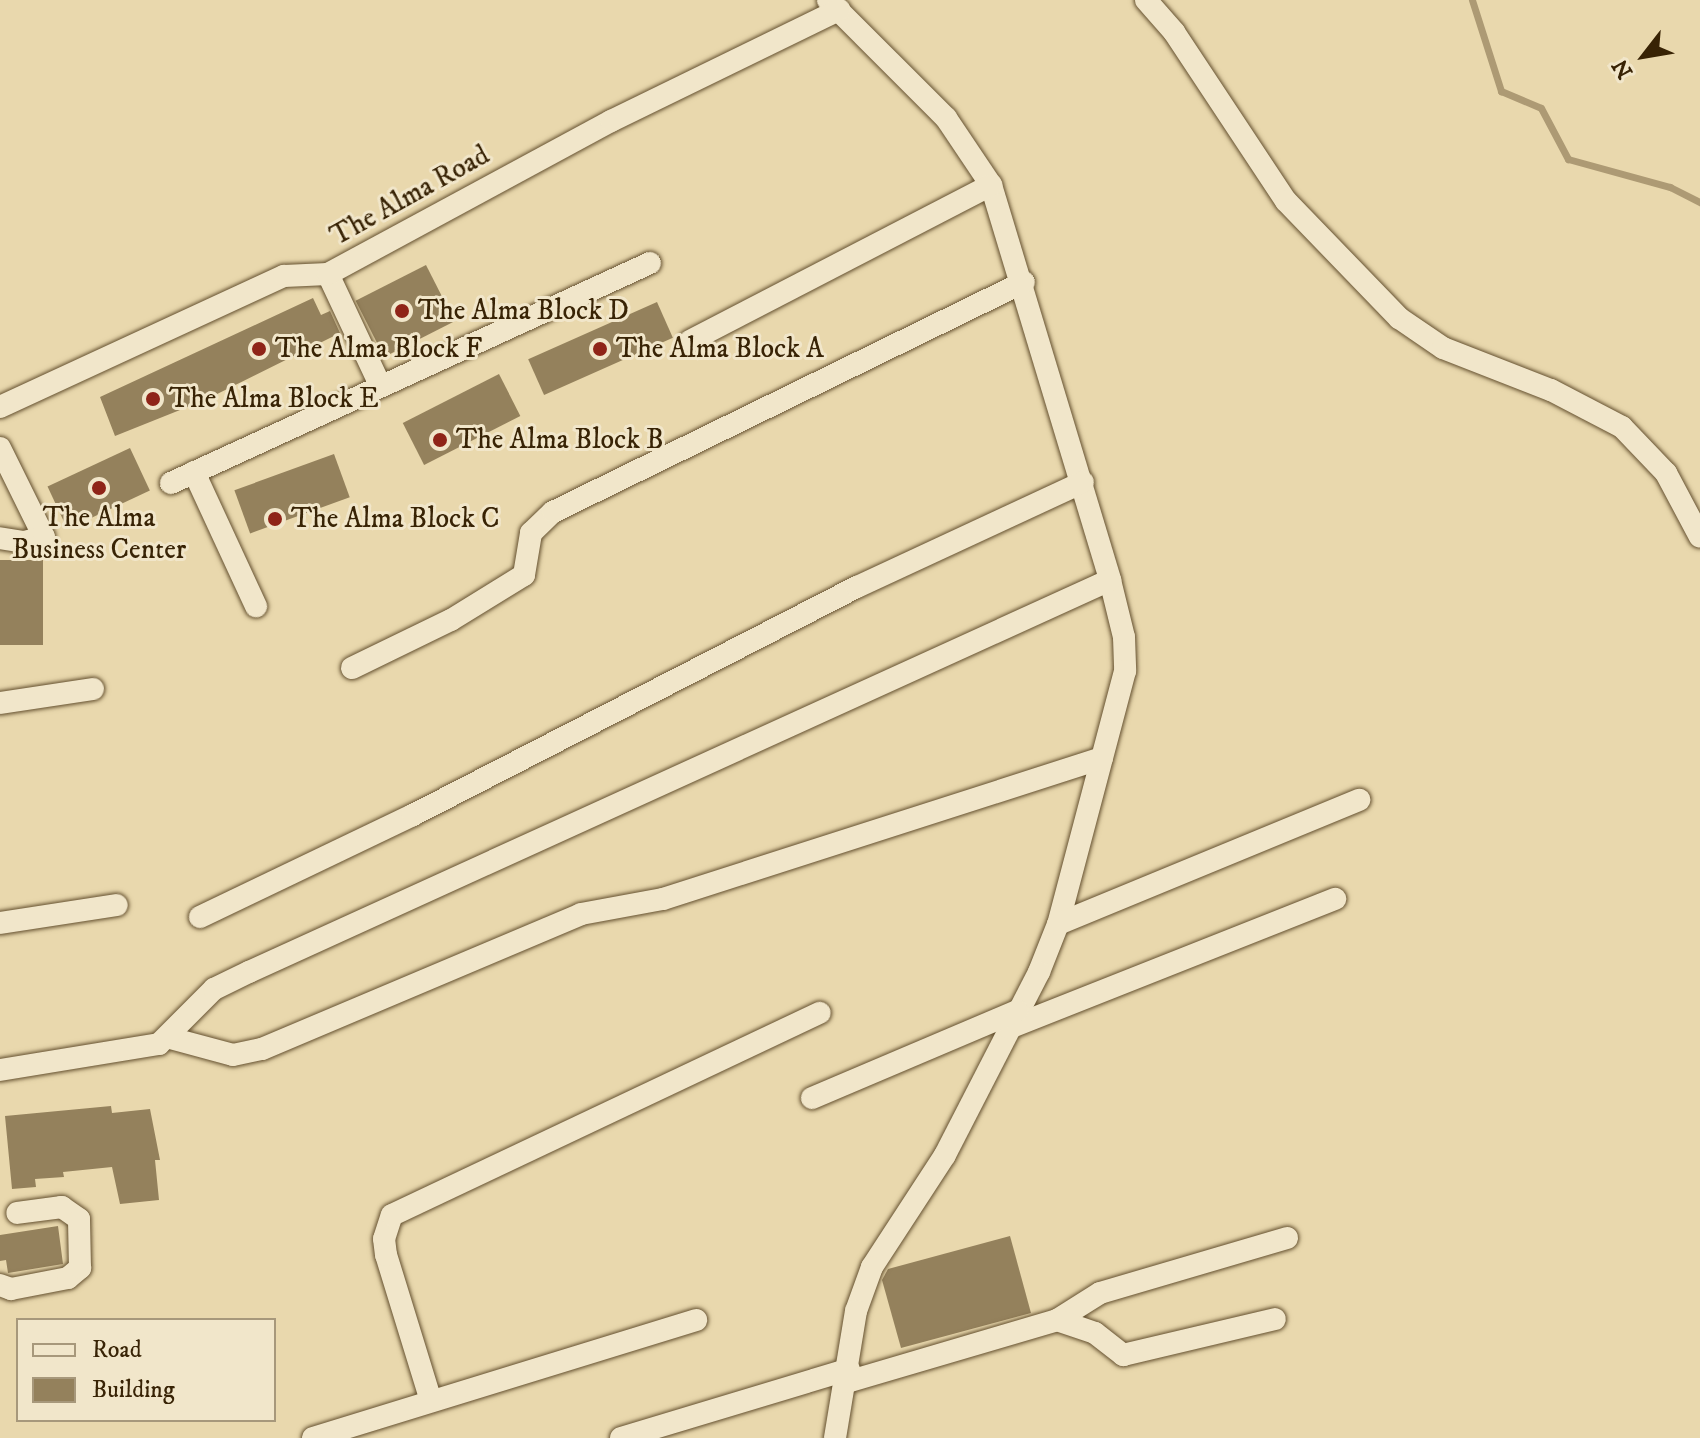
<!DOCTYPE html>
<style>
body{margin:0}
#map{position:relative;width:1700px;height:1438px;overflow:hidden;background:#e9d8ad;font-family:"IM FELL DW Pica",serif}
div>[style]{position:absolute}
.stream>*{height:7px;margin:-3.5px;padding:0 3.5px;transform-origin:3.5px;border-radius:3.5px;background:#ad9a74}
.building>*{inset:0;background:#94815c;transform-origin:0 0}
.roads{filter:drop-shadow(0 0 2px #64502f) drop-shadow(0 0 2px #64502f)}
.minor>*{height:22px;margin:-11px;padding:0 11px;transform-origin:11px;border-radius:11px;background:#f1e6ca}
.dots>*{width:22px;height:22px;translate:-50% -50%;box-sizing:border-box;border:4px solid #f1e6ca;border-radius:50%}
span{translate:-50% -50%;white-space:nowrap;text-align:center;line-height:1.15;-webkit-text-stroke:6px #f1e6ca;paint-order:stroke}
.street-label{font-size:28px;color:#382305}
.poi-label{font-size:28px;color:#382305}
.left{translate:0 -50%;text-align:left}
.legend{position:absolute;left:16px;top:1318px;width:260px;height:104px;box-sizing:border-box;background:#f1e6ca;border:2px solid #a7987b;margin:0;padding:10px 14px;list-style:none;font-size:24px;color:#382305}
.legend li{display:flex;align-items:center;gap:16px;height:40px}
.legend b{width:40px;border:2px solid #a7987b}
.north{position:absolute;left:1604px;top:16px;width:80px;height:80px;-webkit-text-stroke:6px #f1e6ca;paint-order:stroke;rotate:239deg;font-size:22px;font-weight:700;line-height:32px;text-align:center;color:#382305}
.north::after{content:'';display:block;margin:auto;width:28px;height:36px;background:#382305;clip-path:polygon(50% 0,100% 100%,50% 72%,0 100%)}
</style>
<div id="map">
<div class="stream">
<i style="left:1472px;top:0;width:96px;rotate:72.3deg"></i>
<i style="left:1501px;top:91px;width:43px;rotate:23deg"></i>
<i style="left:1541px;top:108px;width:58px;rotate:62.1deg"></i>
<i style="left:1568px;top:159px;width:106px;rotate:15.4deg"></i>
<i style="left:1670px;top:187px;width:34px;rotate:27deg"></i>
</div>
<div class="building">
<i style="left:426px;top:265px;width:63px;height:79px;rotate:63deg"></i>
<i style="clip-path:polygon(313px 298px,321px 315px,330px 311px,340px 333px,205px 400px,115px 436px,100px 397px)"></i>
<i style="left:657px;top:302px;width:39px;height:141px;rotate:66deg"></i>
<i style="left:499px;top:374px;width:47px;height:108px;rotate:63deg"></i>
<i style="left:130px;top:448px;width:47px;height:91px;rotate:65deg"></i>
<i style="left:334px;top:454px;width:46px;height:106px;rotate:70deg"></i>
<i style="left:0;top:560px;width:43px;height:85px"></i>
<i style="clip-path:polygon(111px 1106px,112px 1113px,150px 1109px,160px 1160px,155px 1160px,159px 1200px,120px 1204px,112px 1167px,63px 1172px,64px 1177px,35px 1179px,36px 1187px,12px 1189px,5px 1116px)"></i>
<i style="clip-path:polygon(58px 1226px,63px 1264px,8px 1273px,6px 1260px,0 1261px,0 1235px)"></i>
<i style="clip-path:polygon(1010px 1236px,1031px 1313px,901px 1348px,882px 1280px,888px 1269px)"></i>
</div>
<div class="roads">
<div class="minor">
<i style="left:828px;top:0;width:167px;rotate:45deg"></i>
<i style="left:946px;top:118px;width:81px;rotate:56.1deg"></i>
<i style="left:991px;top:185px;width:413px;rotate:73.2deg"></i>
<i style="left:1110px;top:580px;width:59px;rotate:76.2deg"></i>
<i style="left:1124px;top:637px;width:34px;rotate:88deg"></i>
<i style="left:1125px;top:671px;width:262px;rotate:104.8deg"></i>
<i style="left:1058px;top:924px;width:52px;rotate:111.6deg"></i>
<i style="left:1039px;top:972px;width:206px;rotate:117.2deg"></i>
<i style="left:945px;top:1155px;width:134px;rotate:123.1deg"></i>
<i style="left:872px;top:1267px;width:47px;rotate:110deg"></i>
<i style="left:856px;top:1311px;width:129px;rotate:99.4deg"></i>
<i style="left:1146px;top:0;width:43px;rotate:48.8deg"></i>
<i style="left:1174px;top:32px;width:203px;rotate:56.5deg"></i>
<i style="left:1286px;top:201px;width:163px;rotate:46deg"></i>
<i style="left:1399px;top:318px;width:53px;rotate:34.3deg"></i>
<i style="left:1443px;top:348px;width:116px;rotate:21.3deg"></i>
<i style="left:1551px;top:390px;width:80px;rotate:27.5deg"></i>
<i style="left:1622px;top:427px;width:64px;rotate:46.3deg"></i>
<i style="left:1666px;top:473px;width:72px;rotate:62deg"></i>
<i style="left:328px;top:274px;width:123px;rotate:64.9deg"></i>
<i style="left:690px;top:341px;width:339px;rotate:-27.4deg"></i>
<i style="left:0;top:407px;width:313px;rotate:-24.8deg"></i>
<i style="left:284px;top:276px;width:44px;rotate:-2.6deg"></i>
<i style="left:328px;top:274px;width:322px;rotate:-28.4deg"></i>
<i style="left:611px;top:121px;width:254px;rotate:-26deg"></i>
<i style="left:0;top:448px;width:99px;rotate:63.7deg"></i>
<i style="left:44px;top:537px;width:21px;rotate:166deg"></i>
<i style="left:24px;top:542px;width:24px;rotate:-171deg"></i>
<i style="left:194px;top:472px;width:148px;rotate:65.2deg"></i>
<i style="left:171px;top:483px;width:527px;rotate:-24.67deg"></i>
<i style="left:352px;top:668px;width:110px;rotate:-25.9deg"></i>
<i style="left:451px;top:620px;width:86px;rotate:-31.7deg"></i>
<i style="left:524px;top:575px;width:43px;rotate:-80.5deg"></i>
<i style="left:531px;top:533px;width:30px;rotate:-44deg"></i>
<i style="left:553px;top:512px;width:524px;rotate:-26.03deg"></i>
<i style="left:0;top:703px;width:94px;rotate:-8.6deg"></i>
<i style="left:200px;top:917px;width:236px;rotate:-25.6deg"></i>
<i style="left:413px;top:815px;width:499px;rotate:-27.2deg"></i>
<i style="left:857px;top:587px;width:249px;rotate:-24.9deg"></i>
<i style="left:0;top:923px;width:118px;rotate:-8.7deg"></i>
<i style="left:1058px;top:924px;width:326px;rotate:-22.4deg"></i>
<i style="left:1009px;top:1028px;width:351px;rotate:-21.6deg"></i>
<i style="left:170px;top:1038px;width:65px;rotate:15.1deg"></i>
<i style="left:233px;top:1055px;width:30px;rotate:-12deg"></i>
<i style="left:262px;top:1049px;width:346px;rotate:-22.9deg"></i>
<i style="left:581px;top:914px;width:83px;rotate:-10.4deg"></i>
<i style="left:663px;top:899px;width:461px;rotate:-17.8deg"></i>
<i style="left:0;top:1070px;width:161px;rotate:-9.3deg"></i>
<i style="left:159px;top:1044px;width:78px;rotate:-45deg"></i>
<i style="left:214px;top:989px;width:39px;rotate:-26deg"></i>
<i style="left:249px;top:972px;width:946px;rotate:-24.48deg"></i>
<i style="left:812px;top:1098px;width:223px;rotate:-23deg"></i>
<i style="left:0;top:1285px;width:12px;rotate:20deg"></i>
<i style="left:11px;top:1289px;width:58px;rotate:-10.9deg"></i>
<i style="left:68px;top:1278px;width:16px;rotate:-40deg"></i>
<i style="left:80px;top:1268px;width:49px;rotate:-91.2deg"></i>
<i style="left:79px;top:1219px;width:21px;rotate:-145deg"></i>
<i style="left:62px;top:1207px;width:45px;rotate:172.4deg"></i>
<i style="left:1057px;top:1320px;width:51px;rotate:-32.1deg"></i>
<i style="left:1100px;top:1293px;width:195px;rotate:-16.4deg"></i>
<i style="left:847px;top:1382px;width:219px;rotate:-16.4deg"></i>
<i style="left:1057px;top:1320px;width:40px;rotate:18.9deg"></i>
<i style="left:1095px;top:1333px;width:36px;rotate:38deg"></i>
<i style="left:1123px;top:1355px;width:156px;rotate:-13.3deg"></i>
<i style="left:431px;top:1401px;width:153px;rotate:-107.1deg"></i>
<i style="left:386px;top:1255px;width:16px;rotate:-97deg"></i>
<i style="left:384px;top:1239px;width:25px;rotate:-72deg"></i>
<i style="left:392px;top:1215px;width:473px;rotate:-25.3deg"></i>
<i style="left:313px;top:1438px;width:401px;rotate:-17.1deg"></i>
<i style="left:621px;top:1438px;width:238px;rotate:-16.8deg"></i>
</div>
</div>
<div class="dots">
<i style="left:402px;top:311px;background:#8f2418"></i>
<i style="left:259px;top:349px;background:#8f2418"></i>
<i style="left:600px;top:349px;background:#8f2418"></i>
<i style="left:153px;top:399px;background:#8f2418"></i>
<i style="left:440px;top:440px;background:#8f2418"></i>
<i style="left:99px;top:488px;background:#8f2418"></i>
<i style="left:275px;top:519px;background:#8f2418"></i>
</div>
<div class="street-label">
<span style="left:410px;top:196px;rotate:-29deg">The Alma Road</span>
</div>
<div class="poi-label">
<span class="left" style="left:418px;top:311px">The Alma Block D</span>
<span class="left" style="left:275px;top:349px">The Alma Block F</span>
<span class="left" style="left:616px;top:349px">The Alma Block A</span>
<span class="left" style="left:169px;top:399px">The Alma Block E</span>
<span class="left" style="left:456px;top:440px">The Alma Block B</span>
<span style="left:99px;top:534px">The Alma<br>Business Center</span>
<span class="left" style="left:291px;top:519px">The Alma Block C</span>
</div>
<ul class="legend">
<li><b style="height:10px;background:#f1e6ca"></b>Road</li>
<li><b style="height:22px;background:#94815c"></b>Building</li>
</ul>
<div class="north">N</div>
</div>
